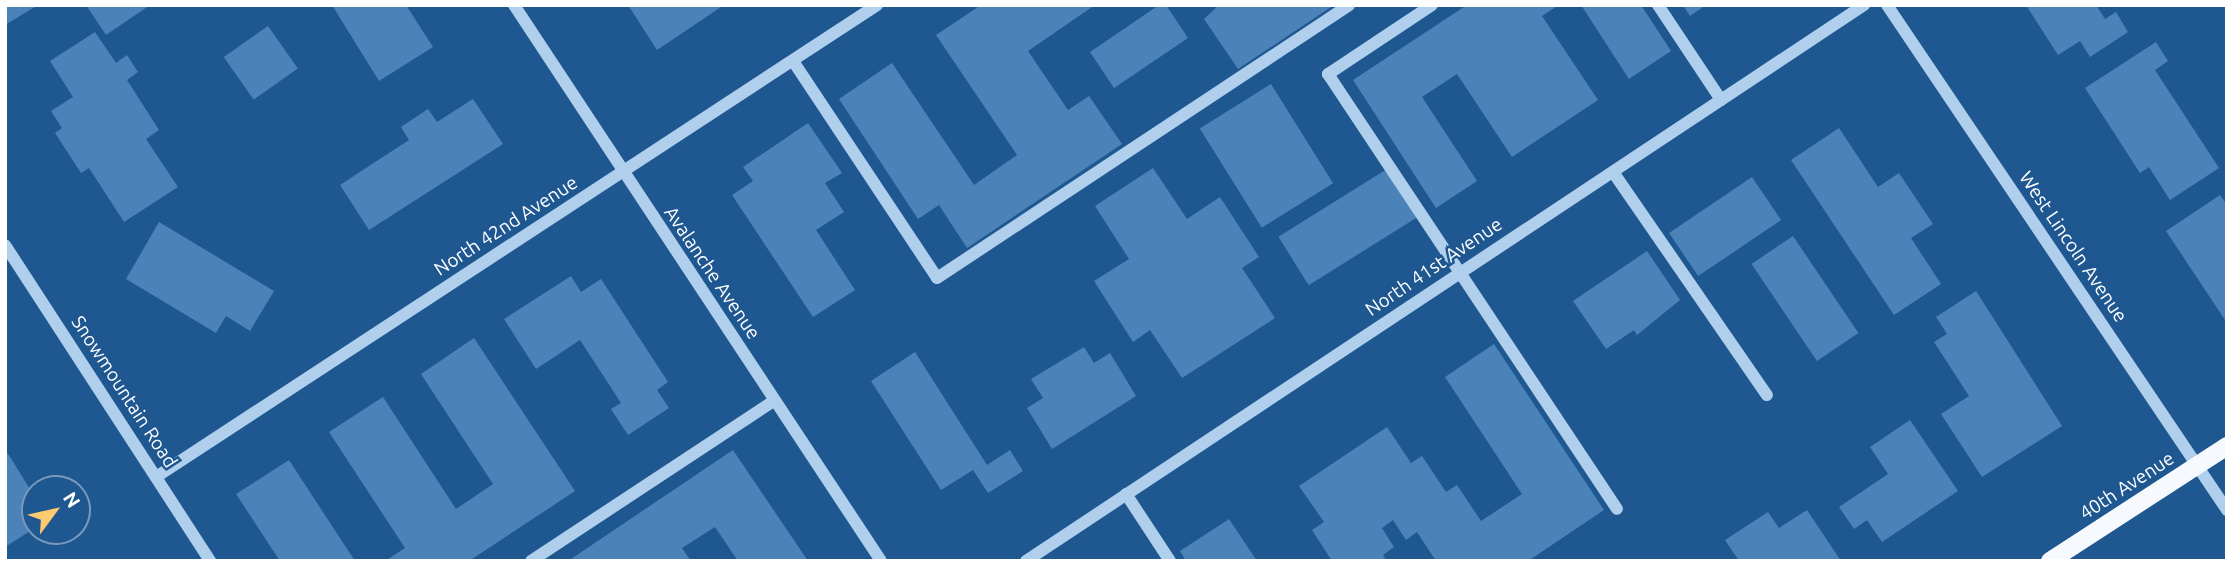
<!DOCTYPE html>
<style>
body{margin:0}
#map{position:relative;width:2232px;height:566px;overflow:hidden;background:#1f5791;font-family:Ubuntu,sans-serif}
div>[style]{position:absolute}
.building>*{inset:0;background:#4b83b9;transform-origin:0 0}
.minor>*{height:12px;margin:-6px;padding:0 6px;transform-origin:6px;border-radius:6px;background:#afcfed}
.major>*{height:18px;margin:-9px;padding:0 9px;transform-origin:9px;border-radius:9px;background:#f6faff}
span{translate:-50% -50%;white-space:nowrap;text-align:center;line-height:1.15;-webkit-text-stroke:5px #1f5791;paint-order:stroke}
.street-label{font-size:19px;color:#fff}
.frame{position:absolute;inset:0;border:7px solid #fff;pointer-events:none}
.north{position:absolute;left:21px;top:475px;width:70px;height:70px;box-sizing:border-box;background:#1f5791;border:2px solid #799abd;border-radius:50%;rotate:57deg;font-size:19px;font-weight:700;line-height:28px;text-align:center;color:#fff}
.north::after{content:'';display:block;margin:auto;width:24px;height:32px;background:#fccb6f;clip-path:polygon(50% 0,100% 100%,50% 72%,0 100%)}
</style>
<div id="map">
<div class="building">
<i style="clip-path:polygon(5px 5px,38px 5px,5px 25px)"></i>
<i style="clip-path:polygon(86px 5px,150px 5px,106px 35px)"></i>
<i style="clip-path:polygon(332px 5px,406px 5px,433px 47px,379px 81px)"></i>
<i style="clip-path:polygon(628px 5px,724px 5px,657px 50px)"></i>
<i style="clip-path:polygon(981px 5px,1095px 5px,1028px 51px,1068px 110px,1089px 96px,1122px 144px,967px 248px,939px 205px,918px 219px,839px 99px,892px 63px,974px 185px,1017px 155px,936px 35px)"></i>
<i style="clip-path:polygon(1159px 5px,1166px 5px,1188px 38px,1114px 88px,1090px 52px)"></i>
<i style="clip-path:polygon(1219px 5px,1334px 5px,1238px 69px,1204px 19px)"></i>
<i style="clip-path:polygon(1467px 5px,1559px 5px,1542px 16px,1598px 100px,1512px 157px,1457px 74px,1422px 97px,1477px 181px,1436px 208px,1353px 80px)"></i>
<i style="clip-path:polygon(1581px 5px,1641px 5px,1671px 51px,1629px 79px)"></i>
<i style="clip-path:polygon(1683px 5px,1706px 5px,1690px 16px)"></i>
<i style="clip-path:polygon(2026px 5px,2096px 5px,2105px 19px,2116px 12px,2128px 32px,2090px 57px,2080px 41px,2058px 55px)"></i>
<i style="left:268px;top:26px;width:52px;height:54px;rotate:55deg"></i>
<i style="clip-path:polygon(95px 32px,116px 63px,127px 55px,138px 72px,127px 80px,159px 130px,146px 139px,178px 187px,124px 222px,89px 168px,81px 173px,55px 133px,62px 128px,51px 111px,73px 97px,50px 61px)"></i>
<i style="clip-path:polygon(2156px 42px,2168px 61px,2155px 70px,2219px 168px,2170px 200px,2149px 167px,2140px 173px,2085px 88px)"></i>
<i style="left:1271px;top:84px;width:117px;height:84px;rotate:58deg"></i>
<i style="clip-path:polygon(473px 99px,503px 144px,369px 230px,340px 185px,409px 140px,401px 127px,428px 109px,437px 122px)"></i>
<i style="clip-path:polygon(808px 123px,842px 173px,825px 183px,844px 212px,816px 230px,855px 290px,813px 317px,732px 195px,753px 181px,743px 167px)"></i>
<i style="clip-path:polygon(1839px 128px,1878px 187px,1899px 173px,1933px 224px,1911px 238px,1941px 284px,1894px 315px,1791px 160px)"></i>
<i style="clip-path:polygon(1153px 168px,1187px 219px,1220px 197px,1259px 257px,1242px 268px,1275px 318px,1182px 378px,1150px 330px,1133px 342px,1094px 281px,1129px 259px,1095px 206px)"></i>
<i style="left:1387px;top:169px;width:57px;height:128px;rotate:58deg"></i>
<i style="left:1752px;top:177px;width:52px;height:100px;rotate:56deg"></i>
<i style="clip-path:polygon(2220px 195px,2227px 205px,2227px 323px,2166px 231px)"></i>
<i style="clip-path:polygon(159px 222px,274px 291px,250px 331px,226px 316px,216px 333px,126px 279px)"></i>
<i style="left:1793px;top:236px;width:117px;height:50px;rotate:56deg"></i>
<i style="clip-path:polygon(1647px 251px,1680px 300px,1637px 335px,1634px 330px,1606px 349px,1573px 301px)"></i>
<i style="clip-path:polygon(571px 276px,581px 292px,601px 279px,668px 382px,657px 390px,669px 408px,628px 435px,611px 409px,621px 403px,580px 340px,536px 369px,504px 319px)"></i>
<i style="clip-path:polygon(1976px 291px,2062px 426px,1982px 477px,1941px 414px,1969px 396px,1934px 342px,1947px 334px,1936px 317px)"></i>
<i style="clip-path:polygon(474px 338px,575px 491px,469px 561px,385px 561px,405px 548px,329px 432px,383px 397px,456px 509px,493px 484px,421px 374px)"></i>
<i style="clip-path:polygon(1494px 344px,1604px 510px,1528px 561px,1436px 561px,1417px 532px,1406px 540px,1393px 520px,1382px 528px,1394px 547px,1383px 555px,1387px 561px,1332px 561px,1312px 530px,1324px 522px,1299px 486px,1387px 427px,1411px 463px,1422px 456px,1446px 492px,1457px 485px,1481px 521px,1522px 494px,1445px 377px)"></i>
<i style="clip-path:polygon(1084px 347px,1094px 363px,1110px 353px,1136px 396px,1052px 449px,1027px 408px,1043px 398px,1031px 379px)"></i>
<i style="clip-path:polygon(915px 352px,987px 465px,1010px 450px,1023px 471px,988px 493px,973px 470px,941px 490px,871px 381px)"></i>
<i style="clip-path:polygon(1910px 420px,1958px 491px,1882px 542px,1867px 520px,1854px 529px,1839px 507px,1888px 474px,1870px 447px)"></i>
<i style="clip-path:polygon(5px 449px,35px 497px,35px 528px,5px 547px)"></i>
<i style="clip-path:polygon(733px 450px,808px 561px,738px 561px,715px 527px,682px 548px,691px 561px,568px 561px)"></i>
<i style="clip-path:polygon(289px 460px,355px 561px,280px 561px,236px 494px)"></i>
<i style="clip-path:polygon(1807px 510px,1841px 561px,1739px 561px,1725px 540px,1768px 512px,1779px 528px)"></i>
<i style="clip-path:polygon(1229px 519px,1257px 561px,1186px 561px,1180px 551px)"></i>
</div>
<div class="minor">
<i style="left:514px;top:5px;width:666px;rotate:56.57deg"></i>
<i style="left:1432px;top:5px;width:125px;rotate:146.4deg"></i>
<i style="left:1328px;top:74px;width:522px;rotate:56.4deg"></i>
<i style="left:1658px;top:5px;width:114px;rotate:56.4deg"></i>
<i style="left:1887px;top:5px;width:609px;rotate:56.05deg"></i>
<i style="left:793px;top:61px;width:260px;rotate:56.4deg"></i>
<i style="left:937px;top:278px;width:494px;rotate:-33.5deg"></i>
<i style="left:1613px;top:172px;width:271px;rotate:55.4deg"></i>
<i style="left:5px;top:245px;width:377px;rotate:57deg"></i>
<i style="left:156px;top:477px;width:862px;rotate:-33.21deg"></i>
<i style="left:1126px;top:494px;width:80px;rotate:56.7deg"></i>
<i style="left:531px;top:561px;width:291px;rotate:-33.4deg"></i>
<i style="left:1026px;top:561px;width:1006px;rotate:-33.56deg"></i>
</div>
<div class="major">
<i style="left:2050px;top:561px;width:211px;rotate:-33deg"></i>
</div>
<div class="street-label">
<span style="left:506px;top:226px;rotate:-33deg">North 42nd Avenue</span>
<span style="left:2073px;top:247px;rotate:56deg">West Lincoln Avenue</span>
<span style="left:1434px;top:267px;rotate:-34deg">North 41st Avenue</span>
<span style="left:712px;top:273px;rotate:56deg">Avalanche Avenue</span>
<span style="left:124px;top:392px;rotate:57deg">Snowmountain Road</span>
<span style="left:2127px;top:486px;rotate:-33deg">40th Avenue</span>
</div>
<div class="frame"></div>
<div class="north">N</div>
</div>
